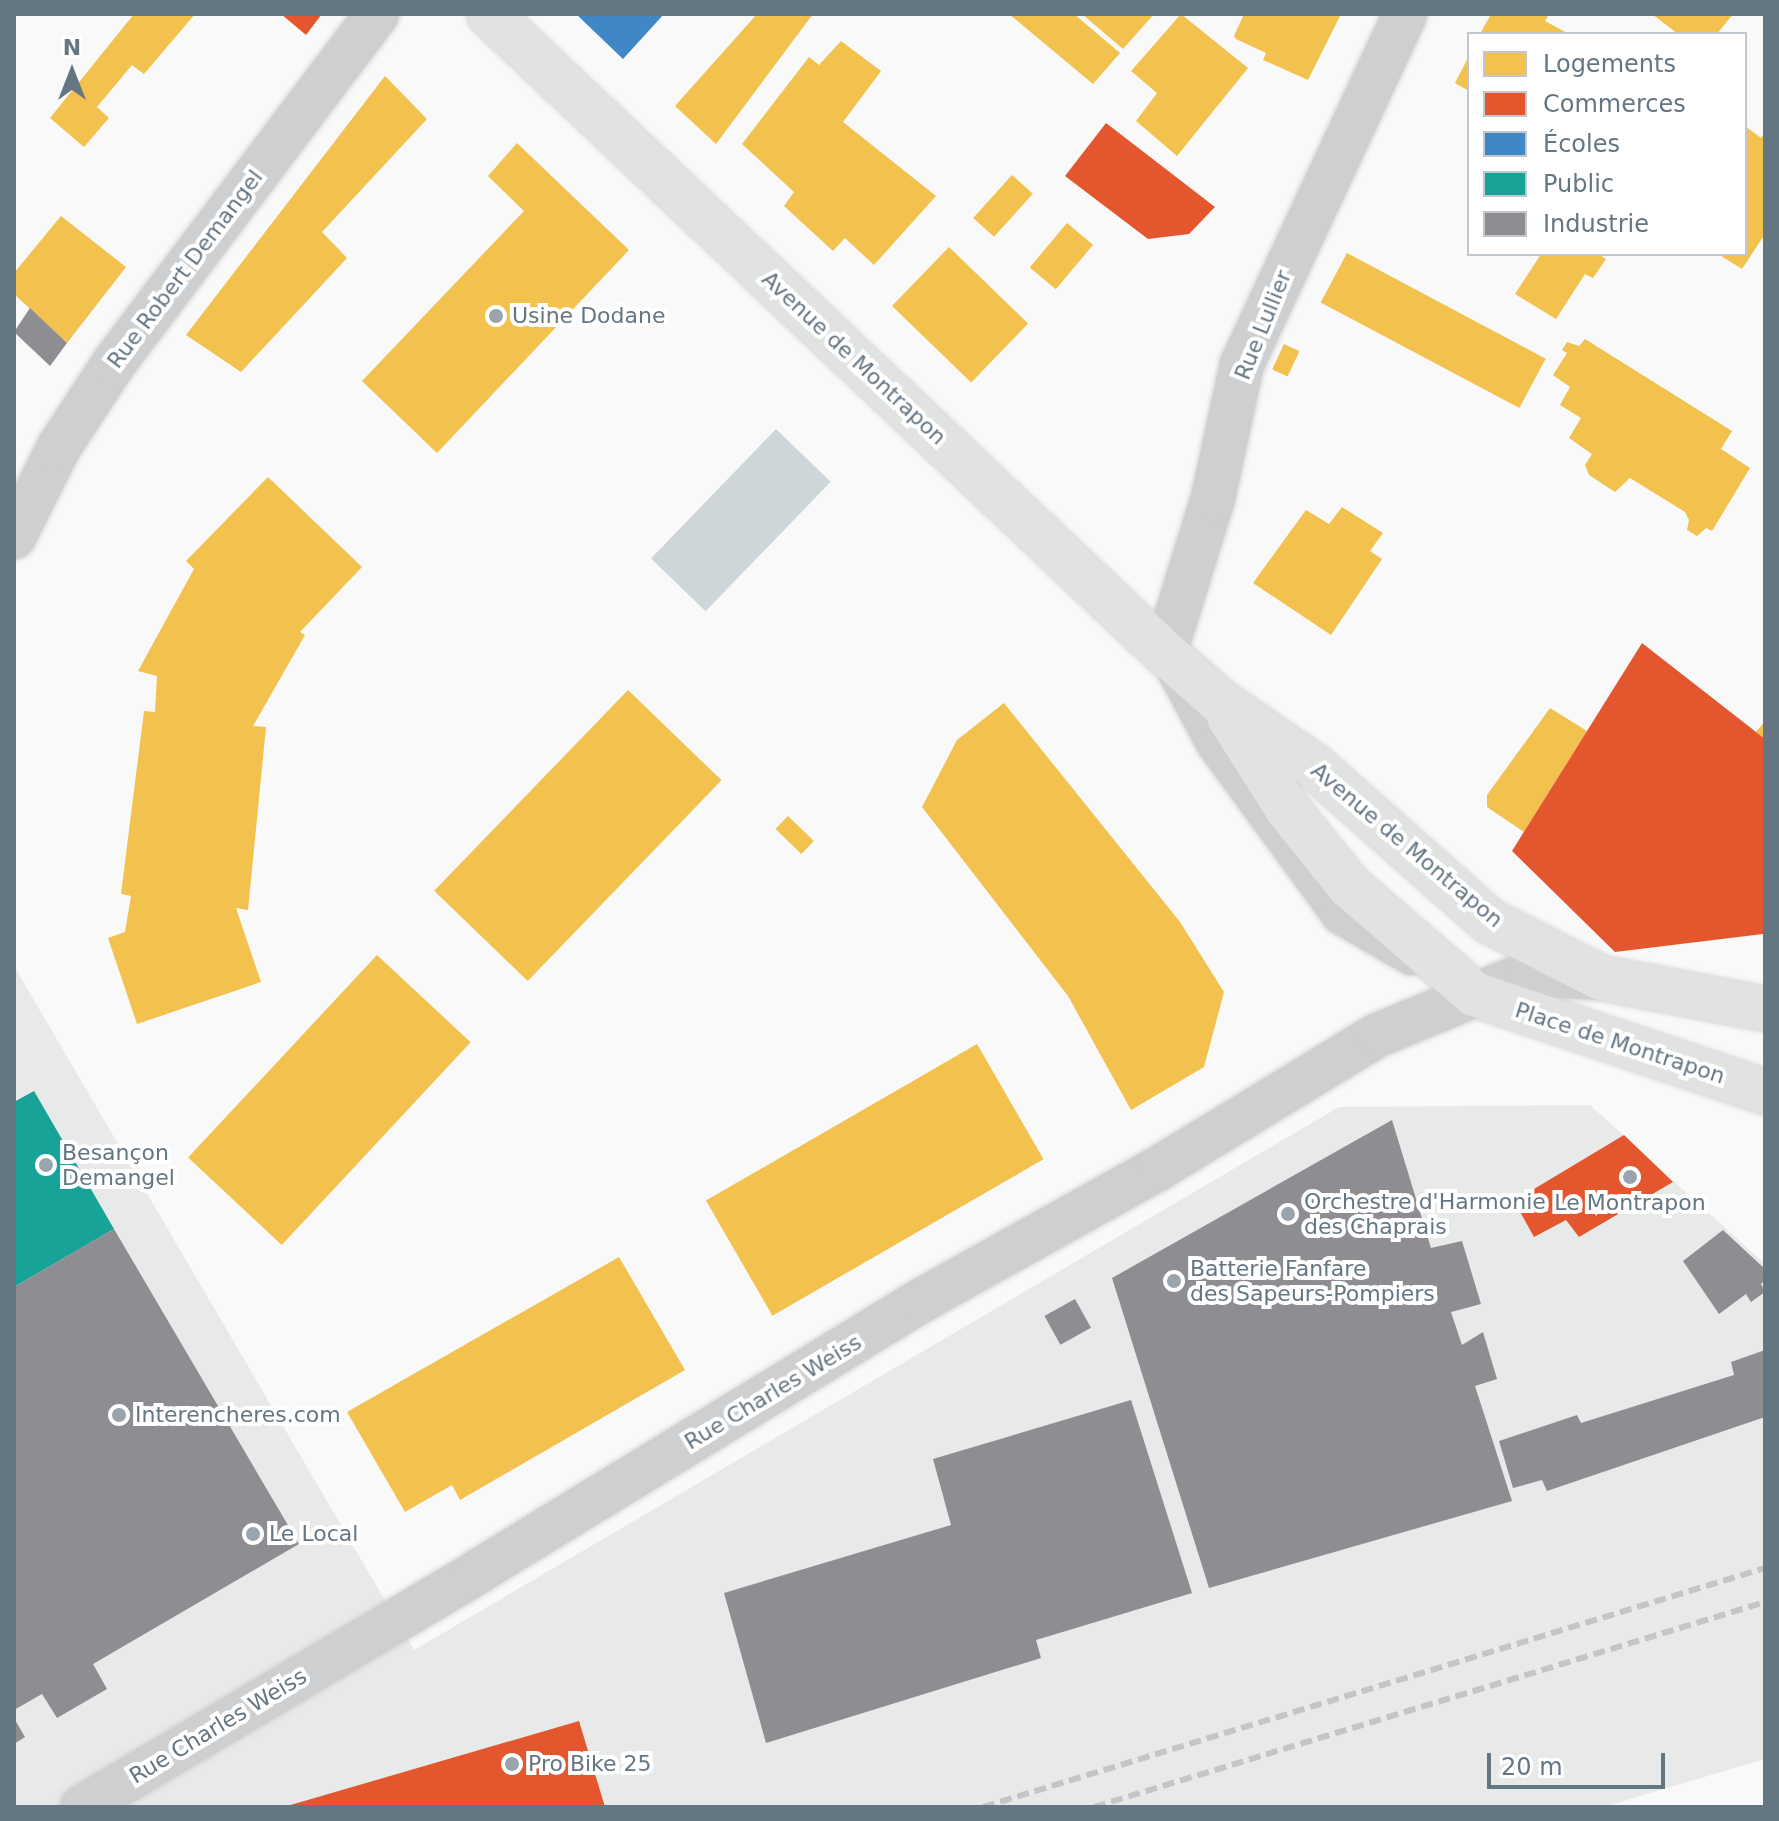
<!DOCTYPE html>
<meta charset="utf-8">
<style>
body{margin:0}
#map{position:relative;width:1779px;height:1821px;overflow:hidden;background:#f9f9f9;font-family:"DejaVu Sans",sans-serif}
div>[style]{position:absolute}
.built>*{inset:0;background:#e8e9e9}
.water>*{inset:0;background:#ced6d9;transform-origin:0 0}
.homes>*{inset:0;background:#f2c14e;transform-origin:0 0}
.shops>*{inset:0;background:#e4572e}
.schools>*{inset:0;background:#3f88c5}
.public>*{inset:0;background:#17a398}
.industry>*{inset:0;background:#8d8d92;transform-origin:0 0}
.roads{filter:drop-shadow(0 0 2px #d5d6d7) drop-shadow(0 0 2px #d5d6d7)}
.lane>*{height:34px;margin:-17px;padding:0 17px;transform-origin:17px;border-radius:17px;background:#cecfd0}
.street>*{height:44px;margin:-22px;padding:0 22px;transform-origin:22px;border-radius:22px;background:#cecfd0}
.secondary>*{height:44px;margin:-22px;padding:0 22px;transform-origin:22px;border-radius:22px;background:#e1e2e2}
.rail>*{height:6px;margin-top:-3px;transform-origin:0;background:repeating-linear-gradient(90deg,#c3c5c6 0 12px,transparent 0 18px)}
.dots>*{width:22px;height:22px;translate:-50% -50%;box-sizing:border-box;border:4px solid #fff;border-radius:50%}
span{translate:-50% -50%;white-space:nowrap;text-align:center;line-height:1.15;-webkit-text-stroke:8px #fff;paint-order:stroke}
.street-label{font-size:22px;color:#657683}
.poi-label{font-size:22px;color:#657683}
.left{translate:0 -50%;text-align:left}
.frame{position:absolute;inset:0;border:16px solid #657683;pointer-events:none}
.legend{position:absolute;left:1467px;top:32px;width:280px;height:224px;box-sizing:border-box;background:#fff;border:2px solid #c1c8cd;margin:0;padding:10px 14px;list-style:none;font-size:24px;color:#657683}
.legend li{display:flex;align-items:center;gap:16px;height:40px}
.legend b{width:40px;border:2px solid #c1c8cd}
.north{position:absolute;left:32px;top:32px;width:80px;height:80px;-webkit-text-stroke:6px #fff;paint-order:stroke;rotate:0deg;font-size:22px;font-weight:700;line-height:32px;text-align:center;color:#657683}
.north::after{content:'';display:block;margin:auto;width:28px;height:36px;background:#657683;clip-path:polygon(50% 0,100% 100%,50% 72%,0 100%)}
.scale{position:absolute;left:1487px;top:1753px;width:178px;height:36px;box-sizing:border-box;border:4px solid #657683;border-top:0;padding-left:10px;font-size:24px;line-height:28px;white-space:nowrap;color:#657683;-webkit-text-stroke:6px #fff;paint-order:stroke}
</style>
<div id="map">
<div class="built">
<i style="clip-path:polygon(14px 966px,414px 1650px,1339px 1107px,1590px 1105px,1765px 1264px,1765px 1759px,1603px 1807px,14px 1807px)"></i>
</div>
<div class="water">
<i style="left:776px;top:429px;width:76px;height:180px;rotate:44deg"></i>
</div>
<div class="homes">
<i style="clip-path:polygon(134px 14px,195px 14px,144px 74px,132px 65px,97px 107px,109px 118px,84px 147px,50px 118px)"></i>
<i style="clip-path:polygon(757px 14px,813px 14px,716px 144px,675px 106px)"></i>
<i style="clip-path:polygon(1009px 14px,1074px 14px,1120px 53px,1093px 84px)"></i>
<i style="clip-path:polygon(1082px 14px,1154px 14px,1123px 49px)"></i>
<i style="clip-path:polygon(1181px 14px,1248px 68px,1177px 156px,1136px 121px,1157px 93px,1131px 71px)"></i>
<i style="clip-path:polygon(1244px 14px,1341px 14px,1308px 80px,1263px 60px,1266px 53px,1236px 39px,1234px 36px)"></i>
<i style="clip-path:polygon(1491px 14px,1549px 14px,1545px 21px,1569px 34px,1480px 34px)"></i>
<i style="clip-path:polygon(1652px 14px,1733px 14px,1717px 34px,1678px 34px)"></i>
<i style="clip-path:polygon(841px 41px,881px 71px,843px 122px,936px 196px,874px 265px,845px 238px,833px 251px,784px 206px,794px 192px,742px 144px,809px 57px,819px 65px)"></i>
<i style="clip-path:polygon(1469px 56px,1469px 91px,1455px 83px)"></i>
<i style="clip-path:polygon(385px 76px,427px 119px,322px 232px,347px 258px,241px 372px,186px 335px)"></i>
<i style="clip-path:polygon(1745px 126px,1761px 138px,1765px 132px,1765px 234px,1742px 269px,1718px 254px,1745px 254px)"></i>
<i style="clip-path:polygon(517px 143px,629px 250px,437px 453px,362px 381px,524px 211px,488px 176px)"></i>
<i style="left:1012px;top:175px;width:28px;height:58px;rotate:42deg"></i>
<i style="clip-path:polygon(61px 216px,126px 267px,67px 343px,14px 294px,14px 273px)"></i>
<i style="left:1067px;top:223px;width:34px;height:58px;rotate:40deg"></i>
<i style="left:949px;top:247px;width:110px;height:82px;rotate:44deg"></i>
<i style="left:1347px;top:253px;width:225px;height:56px;rotate:28deg"></i>
<i style="clip-path:polygon(1541px 254px,1598px 254px,1606px 259px,1593px 278px,1585px 274px,1556px 319px,1515px 294px)"></i>
<i style="clip-path:polygon(1585px 339px,1732px 431px,1721px 449px,1750px 468px,1712px 531px,1706px 528px,1697px 536px,1687px 530px,1689px 520px,1685px 512px,1630px 478px,1615px 492px,1589px 475px,1585px 465px,1592px 454px,1569px 438px,1581px 418px,1560px 405px,1570px 387px,1553px 375px,1567px 353px,1562px 350px,1567px 342px,1579px 346px)"></i>
<i style="left:1284px;top:344px;width:17px;height:28px;rotate:25deg"></i>
<i style="clip-path:polygon(268px 477px,362px 567px,300px 632px,305px 635px,253px 726px,266px 727px,248px 910px,236px 908px,261px 982px,137px 1024px,108px 938px,125px 932px,131px 896px,121px 894px,144px 711px,155px 712px,157px 676px,138px 671px,194px 569px,186px 561px)"></i>
<i style="clip-path:polygon(1342px 507px,1383px 533px,1370px 551px,1382px 559px,1331px 635px,1253px 583px,1306px 510px,1329px 524px)"></i>
<i style="left:628px;top:690px;width:130px;height:279px;rotate:44deg"></i>
<i style="clip-path:polygon(1004px 703px,1180px 922px,1224px 992px,1204px 1067px,1131px 1110px,1068px 996px,922px 807px,957px 740px)"></i>
<i style="clip-path:polygon(1550px 708px,1587px 731px,1524px 832px,1487px 807px,1487px 795px)"></i>
<i style="clip-path:polygon(1765px 721px,1765px 739px,1756px 732px)"></i>
<i style="left:788px;top:816px;width:36px;height:18px;rotate:44deg"></i>
<i style="left:377px;top:955px;width:128px;height:277px;rotate:43deg"></i>
<i style="left:977px;top:1044px;width:133px;height:313px;rotate:60deg"></i>
<i style="clip-path:polygon(619px 1257px,685px 1370px,460px 1500px,452px 1485px,405px 1512px,347px 1412px)"></i>
</div>
<div class="shops">
<i style="clip-path:polygon(281px 14px,322px 14px,306px 35px)"></i>
<i style="clip-path:polygon(1106px 123px,1215px 207px,1189px 234px,1148px 239px,1065px 176px)"></i>
<i style="clip-path:polygon(1642px 643px,1765px 739px,1763px 934px,1615px 952px,1512px 851px)"></i>
<i style="clip-path:polygon(1624px 1135px,1673px 1182px,1579px 1237px,1566px 1220px,1534px 1237px,1514px 1201px)"></i>
<i style="clip-path:polygon(579px 1721px,605px 1807px,287px 1807px,287px 1806px)"></i>
</div>
<div class="schools">
<i style="clip-path:polygon(576px 14px,664px 14px,623px 59px)"></i>
</div>
<div class="public">
<i style="clip-path:polygon(34px 1091px,114px 1229px,14px 1287px,14px 1102px)"></i>
</div>
<div class="industry">
<i style="clip-path:polygon(30px 308px,67px 343px,50px 366px,14px 332px)"></i>
<i style="clip-path:polygon(1392px 1120px,1431px 1248px,1462px 1241px,1481px 1304px,1451px 1312px,1462px 1345px,1483px 1332px,1497px 1379px,1475px 1386px,1512px 1501px,1209px 1588px,1112px 1278px)"></i>
<i style="clip-path:polygon(114px 1229px,299px 1544px,93px 1664px,107px 1689px,57px 1718px,42px 1694px,14px 1710px,14px 1287px)"></i>
<i style="clip-path:polygon(1723px 1230px,1765px 1269px,1765px 1280px,1761px 1284px,1765px 1292px,1751px 1302px,1746px 1294px,1719px 1314px,1683px 1261px)"></i>
<i style="left:1075px;top:1299px;width:33px;height:35px;rotate:61deg"></i>
<i style="clip-path:polygon(1765px 1350px,1765px 1417px,1547px 1491px,1542px 1480px,1513px 1488px,1499px 1441px,1577px 1415px,1581px 1423px,1734px 1375px,1731px 1362px)"></i>
<i style="clip-path:polygon(1131px 1400px,1192px 1593px,1036px 1640px,1041px 1658px,766px 1743px,724px 1593px,951px 1525px,933px 1459px)"></i>
<i style="clip-path:polygon(14px 1718px,25px 1737px,14px 1744px)"></i>
</div>
<div class="roads">
<div class="lane">
<i style="left:1172px;top:667px;width:89px;rotate:61.7deg"></i>
<i style="left:1214px;top:745px;width:213px;rotate:53.8deg"></i>
<i style="left:1340px;top:917px;width:82px;rotate:30deg"></i>
</div>
<div class="street">
<i style="left:14px;top:537px;width:101px;rotate:-63.4deg"></i>
<i style="left:59px;top:447px;width:100px;rotate:-56.8deg"></i>
<i style="left:114px;top:363px;width:437px;rotate:-53deg"></i>
<i style="left:1165px;top:653px;width:162px;rotate:-72.8deg"></i>
<i style="left:1213px;top:498px;width:137px;rotate:-77.8deg"></i>
<i style="left:1242px;top:364px;width:386px;rotate:-65deg"></i>
<i style="left:82px;top:1807px;width:460px;rotate:-30.7deg"></i>
<i style="left:477px;top:1572px;width:522px;rotate:-31.43deg"></i>
<i style="left:922px;top:1300px;width:271px;rotate:-29.1deg"></i>
<i style="left:1159px;top:1168px;width:256px;rotate:-31.3deg"></i>
<i style="left:1378px;top:1035px;width:160px;rotate:-22.4deg"></i>
<i style="left:1526px;top:974px;width:75px;rotate:3.1deg"></i>
</div>
<div class="secondary">
<i style="left:489px;top:14px;width:930px;rotate:43.39deg"></i>
<i style="left:1165px;top:653px;width:72px;rotate:41.6deg"></i>
<i style="left:1219px;top:701px;width:116px;rotate:34.5deg"></i>
<i style="left:1315px;top:767px;width:232px;rotate:41.5deg"></i>
<i style="left:1489px;top:921px;width:126px;rotate:27deg"></i>
<i style="left:1601px;top:978px;width:167px;rotate:10.7deg"></i>
<i style="left:1229px;top:717px;width:110px;rotate:57.6deg"></i>
<i style="left:1288px;top:810px;width:97px;rotate:51.2deg"></i>
<i style="left:1349px;top:886px;width:165px;rotate:40.8deg"></i>
<i style="left:1474px;top:994px;width:307px;rotate:18.6deg"></i>
</div>
</div>
<div class="rail">
<i style="left:983px;top:1807px;width:818px;rotate:-16.99deg"></i>
<i style="left:1094px;top:1807px;width:702px;rotate:-16.99deg"></i>
</div>
<div class="dots">
<i style="left:496px;top:316px;background:#99a4ac"></i>
<i style="left:46px;top:1165px;background:#99a4ac"></i>
<i style="left:1630px;top:1177px;background:#99a4ac"></i>
<i style="left:1288px;top:1214px;background:#99a4ac"></i>
<i style="left:1174px;top:1281px;background:#99a4ac"></i>
<i style="left:119px;top:1415px;background:#99a4ac"></i>
<i style="left:253px;top:1534px;background:#99a4ac"></i>
<i style="left:512px;top:1764px;background:#99a4ac"></i>
</div>
<div class="street-label">
<span style="left:185px;top:269px;rotate:-53deg">Rue Robert Demangel</span>
<span style="left:1263px;top:325px;rotate:-68deg">Rue Lullier</span>
<span style="left:854px;top:358px;rotate:43deg">Avenue de Montrapon</span>
<span style="left:1407px;top:845px;rotate:40deg">Avenue de Montrapon</span>
<span style="left:1620px;top:1043px;rotate:18deg">Place de Montrapon</span>
<span style="left:773px;top:1392px;rotate:-31deg">Rue Charles Weiss</span>
<span style="left:218px;top:1726px;rotate:-31deg">Rue Charles Weiss</span>
</div>
<div class="poi-label">
<span class="left" style="left:512px;top:316px">Usine Dodane</span>
<span class="left" style="left:62px;top:1165px">Besançon<br>Demangel</span>
<span class="left" style="left:1304px;top:1214px">Orchestre d'Harmonie<br>des Chaprais</span>
<span style="left:1630px;top:1203px">Le Montrapon</span>
<span class="left" style="left:1190px;top:1281px">Batterie Fanfare<br>des Sapeurs-Pompiers</span>
<span class="left" style="left:135px;top:1415px">Interencheres.com</span>
<span class="left" style="left:269px;top:1534px">Le Local</span>
<span class="left" style="left:528px;top:1764px">Pro Bike 25</span>
</div>
<div class="frame"></div>
<ul class="legend">
<li><b style="height:22px;background:#f2c14e"></b>Logements</li>
<li><b style="height:22px;background:#e4572e"></b>Commerces</li>
<li><b style="height:22px;background:#3f88c5"></b>Écoles</li>
<li><b style="height:22px;background:#17a398"></b>Public</li>
<li><b style="height:22px;background:#8d8d92"></b>Industrie</li>
</ul>
<div class="north">N</div>
<div class="scale">20 m</div>
</div>
